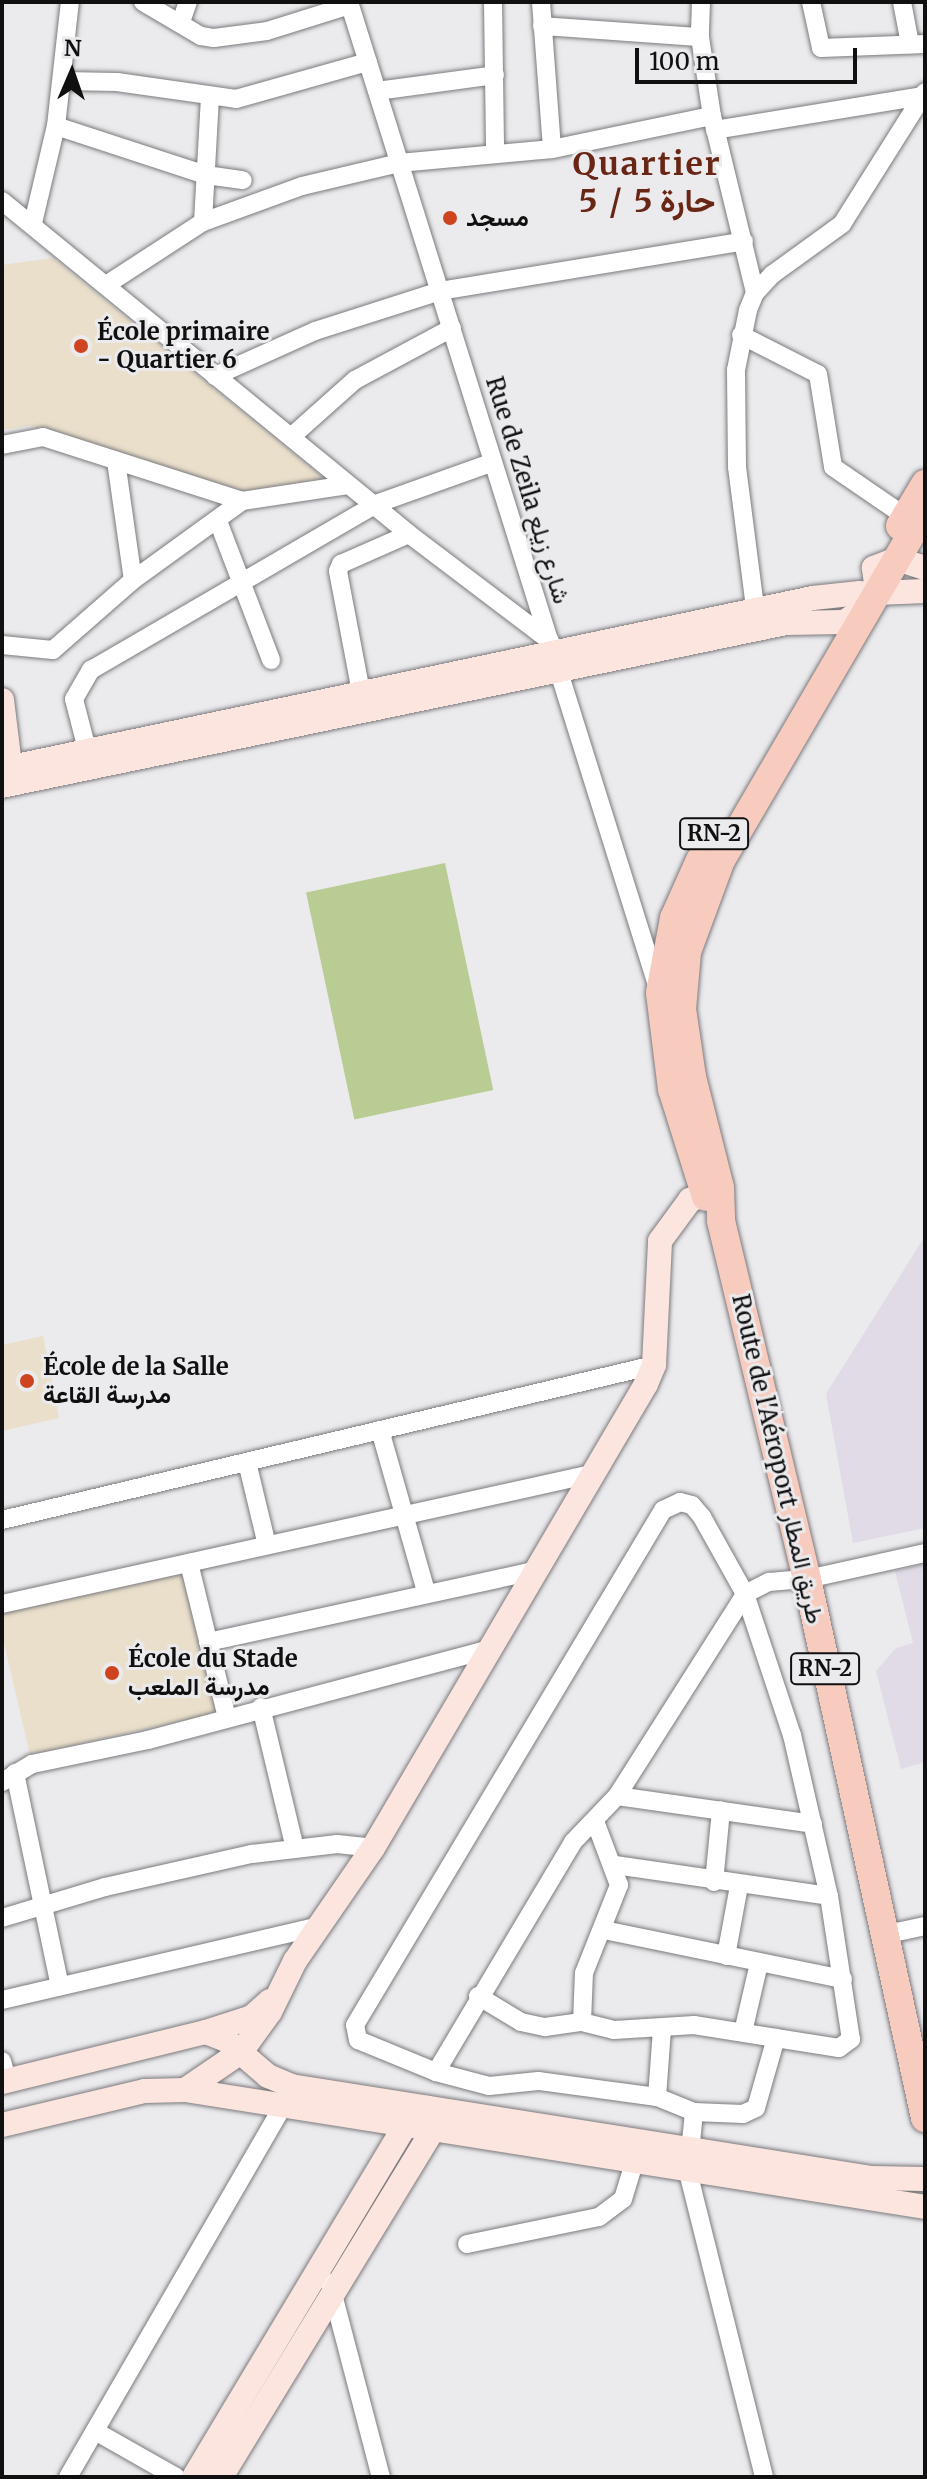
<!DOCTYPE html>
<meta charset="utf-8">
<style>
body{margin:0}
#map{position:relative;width:927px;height:2479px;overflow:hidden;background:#ebeaed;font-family:Merriweather,Vazirmatn,serif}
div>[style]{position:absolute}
.built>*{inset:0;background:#e0dbe6}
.education>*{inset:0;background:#eadfcb}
.green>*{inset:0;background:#b9cc94;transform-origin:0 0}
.roads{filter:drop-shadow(0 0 2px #7b7a7d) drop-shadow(0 0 2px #7b7a7d)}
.street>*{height:18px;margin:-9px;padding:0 9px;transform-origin:9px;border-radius:9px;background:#fff}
.secondary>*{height:24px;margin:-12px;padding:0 12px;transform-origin:12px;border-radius:12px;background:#fce5df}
.primary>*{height:28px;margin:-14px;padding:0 14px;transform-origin:14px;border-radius:14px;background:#f8cbbf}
.dots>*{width:22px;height:22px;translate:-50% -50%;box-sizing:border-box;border:4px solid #ebeaed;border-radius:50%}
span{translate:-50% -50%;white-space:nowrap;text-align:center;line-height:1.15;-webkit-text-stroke:6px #ebeaed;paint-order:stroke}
.shield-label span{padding:2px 6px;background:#ebeaed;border:2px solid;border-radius:6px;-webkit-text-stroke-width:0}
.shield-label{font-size:22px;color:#111011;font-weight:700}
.poi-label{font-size:24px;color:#111011;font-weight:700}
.left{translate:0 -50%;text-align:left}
.street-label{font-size:24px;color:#111011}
.district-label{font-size:32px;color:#692615;font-weight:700;letter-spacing:2px}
.frame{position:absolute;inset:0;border:4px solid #111011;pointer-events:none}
.north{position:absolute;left:32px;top:32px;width:80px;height:80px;-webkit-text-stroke:6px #ebeaed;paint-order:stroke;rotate:2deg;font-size:22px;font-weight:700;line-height:32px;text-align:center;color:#111011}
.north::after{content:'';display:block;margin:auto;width:28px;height:36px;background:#111011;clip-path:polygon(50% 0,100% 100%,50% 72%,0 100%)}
.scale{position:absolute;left:635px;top:48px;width:222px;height:36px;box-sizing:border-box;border:4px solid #111011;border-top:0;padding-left:10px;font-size:24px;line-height:28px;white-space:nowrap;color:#111011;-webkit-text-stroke:6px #ebeaed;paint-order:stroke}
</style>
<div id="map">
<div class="built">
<i style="clip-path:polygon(925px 1236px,925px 1528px,853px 1543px,826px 1394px)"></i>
<i style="clip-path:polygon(925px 1564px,925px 1762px,901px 1769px,876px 1671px,896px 1648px,913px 1643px,895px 1571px)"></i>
</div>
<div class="education">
<i style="clip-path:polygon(53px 258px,325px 479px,249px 494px,30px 426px,2px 430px,2px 265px)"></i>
<i style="clip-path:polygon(43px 1336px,59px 1418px,2px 1431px,2px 1345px)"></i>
<i style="clip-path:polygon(186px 1569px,222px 1712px,30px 1755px,2px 1635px,2px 1611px)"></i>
</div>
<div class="green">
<i style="left:445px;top:863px;width:232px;height:142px;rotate:78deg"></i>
</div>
<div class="roads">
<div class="street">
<i style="left:143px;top:2px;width:67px;rotate:30.4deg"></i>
<i style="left:201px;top:36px;width:13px;rotate:9deg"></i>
<i style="left:214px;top:38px;width:53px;rotate:-7.5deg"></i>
<i style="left:267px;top:31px;width:87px;rotate:-17.4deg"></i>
<i style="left:349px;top:2px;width:1033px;rotate:72.6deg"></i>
<i style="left:493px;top:2px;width:152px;rotate:89.2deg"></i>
<i style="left:541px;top:2px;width:147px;rotate:85.7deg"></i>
<i style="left:701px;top:2px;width:35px;rotate:92deg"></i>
<i style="left:700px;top:37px;width:80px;rotate:81.4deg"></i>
<i style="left:712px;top:116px;width:182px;rotate:76.3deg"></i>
<i style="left:811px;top:2px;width:47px;rotate:77.7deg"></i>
<i style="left:821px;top:48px;width:104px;rotate:-2.2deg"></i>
<i style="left:902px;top:2px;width:43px;rotate:79.2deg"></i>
<i style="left:181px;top:22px;width:21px;rotate:-71deg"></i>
<i style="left:542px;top:26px;width:158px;rotate:4deg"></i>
<i style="left:62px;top:81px;width:55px;rotate:1deg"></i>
<i style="left:117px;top:82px;width:120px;rotate:8.1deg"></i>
<i style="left:236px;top:99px;width:137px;rotate:-15.7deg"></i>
<i style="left:377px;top:91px;width:119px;rotate:-7.7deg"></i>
<i style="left:56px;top:126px;width:158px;rotate:18.1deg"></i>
<i style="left:206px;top:175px;width:37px;rotate:8deg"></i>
<i style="left:715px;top:130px;width:210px;rotate:-9.3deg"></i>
<i style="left:2px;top:201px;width:526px;rotate:39.29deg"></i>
<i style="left:409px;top:534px;width:177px;rotate:37.2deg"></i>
<i style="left:203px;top:222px;width:124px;rotate:-86.8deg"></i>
<i style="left:33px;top:223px;width:100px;rotate:-76.7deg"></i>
<i style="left:56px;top:126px;width:125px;rotate:-83.6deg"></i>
<i style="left:106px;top:285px;width:116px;rotate:-33deg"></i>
<i style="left:203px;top:222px;width:105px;rotate:-20deg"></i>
<i style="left:302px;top:186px;width:100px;rotate:-13.3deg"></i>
<i style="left:399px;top:163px;width:154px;rotate:-5.2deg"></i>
<i style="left:552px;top:149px;width:163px;rotate:-11.7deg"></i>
<i style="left:741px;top:335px;width:86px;rotate:26.9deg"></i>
<i style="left:818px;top:374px;width:94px;rotate:80.8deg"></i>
<i style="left:833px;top:467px;width:96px;rotate:34.4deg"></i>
<i style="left:215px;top:376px;width:110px;rotate:-24.2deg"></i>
<i style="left:315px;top:331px;width:131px;rotate:-17.7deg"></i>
<i style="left:440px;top:291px;width:308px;rotate:-9.3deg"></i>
<i style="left:291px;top:437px;width:86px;rotate:-41.7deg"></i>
<i style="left:355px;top:380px;width:110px;rotate:-28.2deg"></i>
<i style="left:2px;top:445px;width:42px;rotate:-11deg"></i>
<i style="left:43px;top:437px;width:209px;rotate:17.8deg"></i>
<i style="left:242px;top:501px;width:107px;rotate:-8.6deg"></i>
<i style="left:116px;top:461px;width:120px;rotate:81.9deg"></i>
<i style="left:218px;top:521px;width:149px;rotate:69.1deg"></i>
<i style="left:757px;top:623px;width:157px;rotate:-97.3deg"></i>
<i style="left:737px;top:467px;width:97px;rotate:-90.6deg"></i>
<i style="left:736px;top:370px;width:61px;rotate:-78.7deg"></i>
<i style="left:748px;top:310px;width:18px;rotate:-68deg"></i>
<i style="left:755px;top:293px;width:26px;rotate:-47deg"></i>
<i style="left:773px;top:274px;width:85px;rotate:-35.9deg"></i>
<i style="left:842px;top:224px;width:156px;rotate:-57.8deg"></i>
<i style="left:2px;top:645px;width:51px;rotate:5.6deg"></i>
<i style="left:53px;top:650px;width:106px;rotate:-41.2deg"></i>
<i style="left:133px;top:580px;width:135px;rotate:-35.9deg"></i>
<i style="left:361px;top:692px;width:123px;rotate:-100.8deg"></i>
<i style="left:338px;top:571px;width:8px;rotate:-67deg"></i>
<i style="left:341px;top:564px;width:74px;rotate:-23.8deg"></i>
<i style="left:90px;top:761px;width:64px;rotate:-104.5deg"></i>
<i style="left:74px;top:699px;width:34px;rotate:-60deg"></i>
<i style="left:91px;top:670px;width:330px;rotate:-30.2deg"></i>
<i style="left:376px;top:504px;width:124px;rotate:-19.7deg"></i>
<i style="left:380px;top:1430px;width:167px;rotate:74.1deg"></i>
<i style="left:247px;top:1462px;width:85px;rotate:76.5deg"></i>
<i style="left:2px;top:1520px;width:670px;rotate:-13.37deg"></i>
<i style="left:189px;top:1563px;width:160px;rotate:76.2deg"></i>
<i style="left:2px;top:1604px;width:608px;rotate:-12.44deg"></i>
<i style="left:208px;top:1642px;width:335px;rotate:-12.3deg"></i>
<i style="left:261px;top:1707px;width:146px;rotate:76.5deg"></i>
<i style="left:15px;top:1773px;width:218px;rotate:78.1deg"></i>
<i style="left:2px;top:1782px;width:35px;rotate:-31deg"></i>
<i style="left:32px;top:1764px;width:118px;rotate:-11.7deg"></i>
<i style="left:148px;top:1740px;width:354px;rotate:-14.9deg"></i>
<i style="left:617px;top:1796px;width:198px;rotate:8.1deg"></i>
<i style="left:615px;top:1865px;width:216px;rotate:8.2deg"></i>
<i style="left:714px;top:1882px;width:72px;rotate:-84.4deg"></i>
<i style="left:2px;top:1918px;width:108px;rotate:-16.8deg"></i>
<i style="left:105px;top:1887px;width:151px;rotate:-12.7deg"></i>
<i style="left:252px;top:1854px;width:86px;rotate:-6.7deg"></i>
<i style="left:337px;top:1844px;width:36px;rotate:6deg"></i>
<i style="left:604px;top:1930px;width:244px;rotate:11.6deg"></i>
<i style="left:883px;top:1935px;width:43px;rotate:-12.1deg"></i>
<i style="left:726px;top:1956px;width:71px;rotate:-79.5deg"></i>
<i style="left:478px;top:1996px;width:50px;rotate:31.2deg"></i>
<i style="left:521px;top:2022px;width:25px;rotate:12deg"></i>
<i style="left:545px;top:2027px;width:37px;rotate:-8deg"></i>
<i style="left:2px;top:2000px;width:326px;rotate:-13.1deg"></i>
<i style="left:662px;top:2029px;width:68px;rotate:94.2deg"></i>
<i style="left:657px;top:2097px;width:40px;rotate:22deg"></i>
<i style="left:694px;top:2112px;width:60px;rotate:95.7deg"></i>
<i style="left:688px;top:2172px;width:314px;rotate:76deg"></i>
<i style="left:743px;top:2032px;width:71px;rotate:-76.9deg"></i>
<i style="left:2px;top:2061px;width:20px;rotate:75deg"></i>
<i style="left:436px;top:2072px;width:84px;rotate:-157.7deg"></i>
<i style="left:358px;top:2040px;width:15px;rotate:-101deg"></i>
<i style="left:355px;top:2025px;width:600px;rotate:-59.12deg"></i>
<i style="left:663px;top:1510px;width:19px;rotate:-25deg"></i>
<i style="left:680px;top:1502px;width:12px;rotate:14deg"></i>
<i style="left:692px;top:1505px;width:16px;rotate:50deg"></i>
<i style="left:702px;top:1517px;width:88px;rotate:60.8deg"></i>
<i style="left:745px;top:1594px;width:149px;rotate:71.6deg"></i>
<i style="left:792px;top:1735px;width:165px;rotate:77.1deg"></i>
<i style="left:829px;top:1896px;width:145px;rotate:81.3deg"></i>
<i style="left:851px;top:2039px;width:15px;rotate:143deg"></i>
<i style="left:839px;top:2048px;width:147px;rotate:-171deg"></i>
<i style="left:694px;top:2025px;width:80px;rotate:176.4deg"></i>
<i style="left:614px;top:2030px;width:33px;rotate:-166deg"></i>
<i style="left:582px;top:2022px;width:49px;rotate:-87.7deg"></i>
<i style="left:584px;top:1973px;width:95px;rotate:-68.3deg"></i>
<i style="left:619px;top:1885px;width:68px;rotate:-110.6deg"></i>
<i style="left:657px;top:2097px;width:120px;rotate:-172.3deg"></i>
<i style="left:538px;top:2081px;width:49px;rotate:174.2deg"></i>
<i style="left:489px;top:2086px;width:55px;rotate:-165.2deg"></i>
<i style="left:436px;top:2072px;width:268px;rotate:-59.2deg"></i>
<i style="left:573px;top:1842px;width:64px;rotate:-46.3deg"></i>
<i style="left:617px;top:1796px;width:239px;rotate:-57.6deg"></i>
<i style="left:745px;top:1594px;width:27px;rotate:-27deg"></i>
<i style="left:769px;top:1582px;width:38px;rotate:-5deg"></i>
<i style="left:807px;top:1579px;width:121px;rotate:-12.4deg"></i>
<i style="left:694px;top:2112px;width:49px;rotate:2.3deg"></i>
<i style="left:743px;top:2114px;width:14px;rotate:-25deg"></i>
<i style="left:756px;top:2108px;width:73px;rotate:-74.1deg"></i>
<i style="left:467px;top:2244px;width:135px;rotate:-11.6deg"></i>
<i style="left:599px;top:2217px;width:30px;rotate:-37deg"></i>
<i style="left:623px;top:2199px;width:38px;rotate:-73deg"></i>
<i style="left:330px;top:2283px;width:201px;rotate:75.3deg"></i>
<i style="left:95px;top:2431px;width:93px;rotate:29.6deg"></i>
<i style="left:68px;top:2477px;width:429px;rotate:-59.9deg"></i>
</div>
<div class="secondary">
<i style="left:925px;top:568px;width:29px;rotate:-162deg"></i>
<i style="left:897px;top:559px;width:25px;rotate:159deg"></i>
<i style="left:874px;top:568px;width:25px;rotate:83deg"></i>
<i style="left:877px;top:593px;width:48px;rotate:-2.4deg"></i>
<i style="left:2px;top:700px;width:83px;rotate:83deg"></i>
<i style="left:2px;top:769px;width:829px;rotate:-11.91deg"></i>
<i style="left:813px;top:598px;width:47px;rotate:-6.1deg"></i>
<i style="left:860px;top:593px;width:15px;rotate:58deg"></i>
<i style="left:868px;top:606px;width:29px;rotate:146deg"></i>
<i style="left:844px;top:622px;width:58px;rotate:179deg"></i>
<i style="left:786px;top:623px;width:801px;rotate:168.26deg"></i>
<i style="left:206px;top:2032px;width:48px;rotate:-18.1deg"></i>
<i style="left:252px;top:2017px;width:24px;rotate:-42deg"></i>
<i style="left:2px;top:2082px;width:210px;rotate:-13.8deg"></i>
<i style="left:206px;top:2032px;width:22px;rotate:22deg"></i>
<i style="left:226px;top:2040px;width:55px;rotate:40.6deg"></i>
<i style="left:268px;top:2076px;width:25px;rotate:23deg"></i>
<i style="left:291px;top:2086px;width:588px;rotate:9deg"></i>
<i style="left:872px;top:2178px;width:53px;rotate:1.1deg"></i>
<i style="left:185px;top:2090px;width:68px;rotate:-34.2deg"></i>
<i style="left:241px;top:2052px;width:49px;rotate:-54.1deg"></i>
<i style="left:270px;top:2012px;width:57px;rotate:-63.9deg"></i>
<i style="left:295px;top:1961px;width:137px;rotate:-55.4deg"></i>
<i style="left:373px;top:1848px;width:538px;rotate:-59.53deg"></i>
<i style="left:646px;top:1384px;width:21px;rotate:-67deg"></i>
<i style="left:654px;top:1365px;width:124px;rotate:-87.2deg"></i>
<i style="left:660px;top:1241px;width:51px;rotate:-53.8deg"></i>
<i style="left:690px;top:1200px;width:32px;rotate:-22deg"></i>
<i style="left:2px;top:2125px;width:147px;rotate:-13.4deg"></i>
<i style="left:145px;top:2091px;width:40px;rotate:-1.4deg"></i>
<i style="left:185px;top:2090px;width:749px;rotate:8.98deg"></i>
<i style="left:194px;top:2477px;width:408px;rotate:-59deg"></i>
<i style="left:404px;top:2127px;width:30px;rotate:-40deg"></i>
<i style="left:427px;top:2108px;width:25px;rotate:81deg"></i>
<i style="left:431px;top:2133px;width:403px;rotate:121.4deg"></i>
</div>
<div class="primary">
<i style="left:925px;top:511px;width:404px;rotate:120.3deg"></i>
<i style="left:721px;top:860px;width:98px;rotate:110.3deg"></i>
<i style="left:687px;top:952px;width:57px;rotate:95deg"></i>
<i style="left:682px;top:1009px;width:69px;rotate:81.6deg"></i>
<i style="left:692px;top:1077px;width:114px;rotate:75.8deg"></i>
<i style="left:720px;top:1188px;width:33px;rotate:88deg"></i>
<i style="left:721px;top:1221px;width:368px;rotate:76.5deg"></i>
<i style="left:807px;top:1579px;width:552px;rotate:77.65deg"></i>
<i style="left:900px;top:526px;width:49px;rotate:-59.2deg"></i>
<i style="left:700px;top:860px;width:64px;rotate:114.1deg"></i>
<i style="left:674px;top:918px;width:76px;rotate:100.6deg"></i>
<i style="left:660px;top:993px;width:97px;rotate:82.9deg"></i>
<i style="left:672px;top:1089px;width:113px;rotate:72.5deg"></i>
</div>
</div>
<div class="dots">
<i style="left:450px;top:218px;background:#cd441f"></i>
<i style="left:81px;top:346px;background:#cd441f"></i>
<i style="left:27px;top:1381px;background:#cd441f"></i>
<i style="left:112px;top:1673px;background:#cd441f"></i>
</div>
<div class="shield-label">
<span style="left:714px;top:834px">RN-2</span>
<span style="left:825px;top:1669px">RN-2</span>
</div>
<div class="poi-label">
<span class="left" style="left:466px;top:218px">مسجد</span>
<span class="left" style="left:97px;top:346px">École primaire<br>- Quartier 6</span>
<span class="left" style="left:43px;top:1381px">École de la Salle<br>مدرسة القاعة</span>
<span class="left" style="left:128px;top:1673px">École du Stade<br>مدرسة الملعب</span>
</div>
<div class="street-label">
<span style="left:528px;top:490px;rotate:73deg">Rue de Zeila شارع زيلع</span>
<span style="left:778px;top:1459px;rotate:77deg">Route de l'Aéroport طريق المطار</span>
</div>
<div class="district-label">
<span style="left:647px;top:183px">Quartier<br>5 / حارة 5</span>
</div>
<div class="frame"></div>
<div class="north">N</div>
<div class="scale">100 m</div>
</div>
